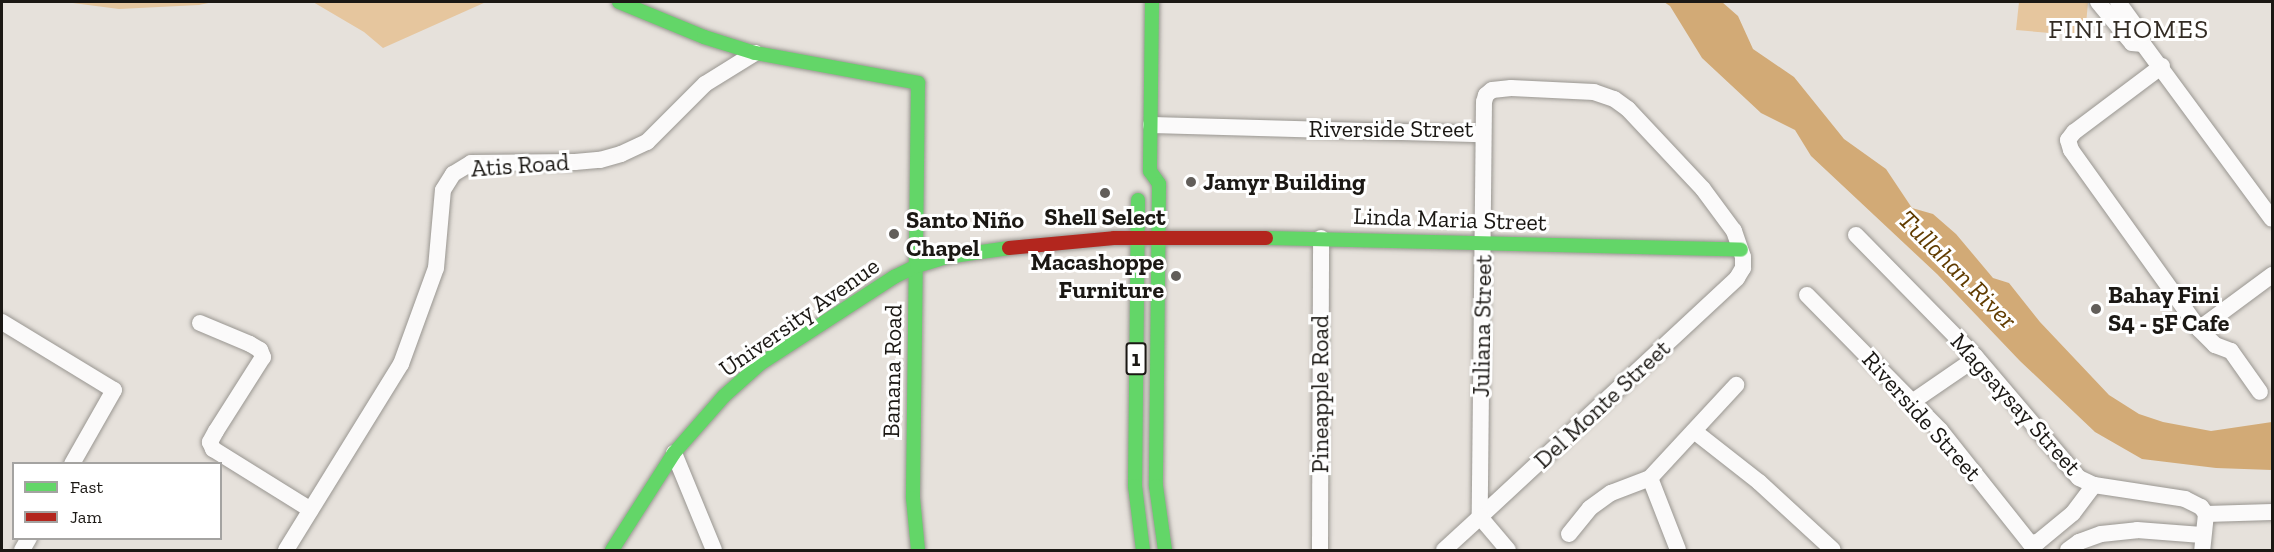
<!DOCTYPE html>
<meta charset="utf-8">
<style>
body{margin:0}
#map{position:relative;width:2274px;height:552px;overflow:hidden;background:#e6e1db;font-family:"Zilla Slab",serif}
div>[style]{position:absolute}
.green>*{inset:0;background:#e6c69e}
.water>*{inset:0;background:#d2aa76}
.roads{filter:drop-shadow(0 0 2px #999691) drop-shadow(0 0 2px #999691)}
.street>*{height:16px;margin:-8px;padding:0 8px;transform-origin:8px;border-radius:8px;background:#fbfafa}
.fast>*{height:14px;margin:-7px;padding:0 7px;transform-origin:7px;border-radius:7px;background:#63d668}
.jam>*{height:14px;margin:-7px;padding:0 7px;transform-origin:7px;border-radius:7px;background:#b3261e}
.dots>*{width:16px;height:16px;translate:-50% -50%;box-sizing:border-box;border:3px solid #fff;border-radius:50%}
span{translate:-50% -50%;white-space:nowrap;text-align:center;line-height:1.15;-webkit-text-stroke:6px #fff;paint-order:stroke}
.shield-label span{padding:2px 4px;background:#fff;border:2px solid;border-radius:4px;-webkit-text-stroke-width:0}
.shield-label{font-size:22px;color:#1b1814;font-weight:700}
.street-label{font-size:24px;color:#1b1814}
.poi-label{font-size:24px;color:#1b1814;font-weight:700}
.left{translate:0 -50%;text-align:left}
.right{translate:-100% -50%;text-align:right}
.neighbourhood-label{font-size:26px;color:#332c24;letter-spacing:1.5px}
.water-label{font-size:26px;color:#613c00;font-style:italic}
.frame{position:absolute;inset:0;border:3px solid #1b1814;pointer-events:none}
.legend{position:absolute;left:12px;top:462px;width:210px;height:78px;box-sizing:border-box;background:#fff;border:2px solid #a4a3a1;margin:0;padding:8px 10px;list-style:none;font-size:18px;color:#1b1814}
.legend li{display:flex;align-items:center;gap:12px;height:30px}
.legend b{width:30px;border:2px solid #a4a3a1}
</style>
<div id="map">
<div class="green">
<i style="clip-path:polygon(65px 2px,213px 2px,199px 5px,119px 9px)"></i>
<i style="clip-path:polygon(313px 2px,486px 2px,383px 48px,364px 32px)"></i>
<i style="clip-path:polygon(2019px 2px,2088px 2px,2085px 36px,2016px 30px)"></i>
</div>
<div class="water">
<i style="clip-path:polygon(1664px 2px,1722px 2px,1738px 16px,1753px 49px,1794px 77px,1844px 139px,1886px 169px,1912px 208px,1933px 214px,1956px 234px,1993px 278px,2009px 283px,2040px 322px,2109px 395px,2139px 414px,2163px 422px,2211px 431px,2272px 422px,2272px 470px,2216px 468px,2142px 459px,2095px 432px,2020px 361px,1937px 274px,1811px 156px,1795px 130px,1761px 113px,1702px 58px,1670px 6px)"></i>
</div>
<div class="roads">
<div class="street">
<i style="left:2098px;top:2px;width:53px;rotate:50.3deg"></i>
<i style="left:2132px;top:43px;width:11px;rotate:5deg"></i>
<i style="left:2118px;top:2px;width:41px;rotate:54deg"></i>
<i style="left:2142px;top:35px;width:9px;rotate:84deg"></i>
<i style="left:2143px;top:44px;width:217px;rotate:53.6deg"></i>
<i style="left:2162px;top:66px;width:110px;rotate:143.1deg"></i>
<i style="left:2074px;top:132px;width:10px;rotate:127deg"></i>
<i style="left:2068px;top:140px;width:10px;rotate:73deg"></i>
<i style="left:2071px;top:150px;width:220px;rotate:54.4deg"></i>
<i style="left:2199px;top:329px;width:23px;rotate:45deg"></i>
<i style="left:2215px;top:345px;width:17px;rotate:21deg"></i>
<i style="left:2231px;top:351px;width:50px;rotate:54.7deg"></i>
<i style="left:1151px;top:125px;width:332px;rotate:1.6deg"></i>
<i style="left:1856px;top:235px;width:170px;rotate:45.5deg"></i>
<i style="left:1975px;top:356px;width:160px;rotate:49.6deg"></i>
<i style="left:2079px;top:478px;width:17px;rotate:25deg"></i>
<i style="left:2094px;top:485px;width:92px;rotate:8.7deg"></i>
<i style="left:2185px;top:499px;width:18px;rotate:27deg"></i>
<i style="left:2201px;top:507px;width:9px;rotate:54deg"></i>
<i style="left:2206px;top:514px;width:36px;rotate:96deg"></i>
<i style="left:1807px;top:295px;width:190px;rotate:45.4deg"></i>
<i style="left:1940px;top:430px;width:144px;rotate:51.5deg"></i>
<i style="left:2030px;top:543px;width:8px;rotate:-7deg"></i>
<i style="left:2038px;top:542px;width:45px;rotate:-39.6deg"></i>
<i style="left:2073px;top:513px;width:35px;rotate:-53deg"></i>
<i style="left:2px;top:322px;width:131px;rotate:31.3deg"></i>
<i style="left:114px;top:390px;width:85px;rotate:119.6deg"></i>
<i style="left:200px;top:323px;width:54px;rotate:22.8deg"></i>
<i style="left:250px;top:344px;width:12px;rotate:31deg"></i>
<i style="left:260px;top:350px;width:8px;rotate:67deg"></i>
<i style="left:263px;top:357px;width:88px;rotate:122.4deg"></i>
<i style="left:216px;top:431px;width:13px;rotate:119deg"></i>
<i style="left:210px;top:442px;width:8px;rotate:67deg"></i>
<i style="left:213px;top:449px;width:115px;rotate:31.9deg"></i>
<i style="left:2199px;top:329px;width:91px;rotate:-36.5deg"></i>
<i style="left:1912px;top:402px;width:78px;rotate:-34.5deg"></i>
<i style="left:1694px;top:431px;width:83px;rotate:38.1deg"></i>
<i style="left:1759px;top:482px;width:100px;rotate:42.6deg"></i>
<i style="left:674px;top:453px;width:105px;rotate:67.6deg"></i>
<i style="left:1650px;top:478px;width:77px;rotate:68.7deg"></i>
<i style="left:2206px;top:514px;width:66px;rotate:-1.7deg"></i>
<i style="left:1569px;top:534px;width:33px;rotate:-51deg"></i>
<i style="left:1590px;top:508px;width:26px;rotate:-36deg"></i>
<i style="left:1611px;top:493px;width:42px;rotate:-21deg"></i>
<i style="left:1650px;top:478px;width:127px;rotate:-47.2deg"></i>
<i style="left:22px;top:550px;width:14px;rotate:-60deg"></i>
<i style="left:286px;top:550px;width:219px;rotate:-58.3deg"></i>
<i style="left:401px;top:364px;width:102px;rotate:-70deg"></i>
<i style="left:436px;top:268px;width:78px;rotate:-84.9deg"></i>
<i style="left:443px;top:190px;width:19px;rotate:-58deg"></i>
<i style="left:453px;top:174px;width:21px;rotate:-31deg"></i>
<i style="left:471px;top:163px;width:104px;rotate:-0.6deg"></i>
<i style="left:575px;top:162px;width:25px;rotate:-5deg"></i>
<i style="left:600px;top:160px;width:22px;rotate:-16deg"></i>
<i style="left:621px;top:154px;width:29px;rotate:-25deg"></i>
<i style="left:647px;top:142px;width:82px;rotate:-45deg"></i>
<i style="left:705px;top:84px;width:59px;rotate:-31.8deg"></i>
<i style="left:1320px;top:550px;width:312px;rotate:-89.8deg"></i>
<i style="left:1444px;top:550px;width:49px;rotate:-42.5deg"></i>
<i style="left:1480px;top:517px;width:351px;rotate:-42.9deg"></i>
<i style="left:1737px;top:278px;width:12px;rotate:-59deg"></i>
<i style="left:1743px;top:268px;width:11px;rotate:-90deg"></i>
<i style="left:1743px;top:257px;width:28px;rotate:-109deg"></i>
<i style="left:1734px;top:231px;width:52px;rotate:-126.4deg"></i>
<i style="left:1703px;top:189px;width:110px;rotate:-133.2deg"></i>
<i style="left:1628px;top:109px;width:17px;rotate:-144deg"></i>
<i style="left:1614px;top:99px;width:21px;rotate:-161deg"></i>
<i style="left:1594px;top:92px;width:83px;rotate:-177.2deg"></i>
<i style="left:1511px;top:88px;width:19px;rotate:174deg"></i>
<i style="left:1492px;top:90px;width:8px;rotate:140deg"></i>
<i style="left:1486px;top:95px;width:7px;rotate:106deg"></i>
<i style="left:1484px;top:102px;width:415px;rotate:90.6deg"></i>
<i style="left:1480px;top:517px;width:43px;rotate:49.7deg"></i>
<i style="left:2068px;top:550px;width:14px;rotate:-36deg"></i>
<i style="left:2079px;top:542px;width:23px;rotate:-20deg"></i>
<i style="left:2101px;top:534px;width:36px;rotate:-6deg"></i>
<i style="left:2137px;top:530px;width:65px;rotate:4.4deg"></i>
</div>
<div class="fast">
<i style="left:619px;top:2px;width:92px;rotate:22.4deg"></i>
<i style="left:704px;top:37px;width:53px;rotate:17.4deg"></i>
<i style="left:755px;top:53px;width:166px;rotate:10.4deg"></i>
<i style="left:918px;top:83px;width:415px;rotate:90.7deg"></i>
<i style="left:913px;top:498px;width:52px;rotate:84.5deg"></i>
<i style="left:1152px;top:2px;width:169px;rotate:90.7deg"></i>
<i style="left:1150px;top:171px;width:16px;rotate:55deg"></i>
<i style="left:1159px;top:184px;width:302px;rotate:90.6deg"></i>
<i style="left:1156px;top:486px;width:65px;rotate:82deg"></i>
<i style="left:1138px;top:200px;width:286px;rotate:90.6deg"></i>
<i style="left:1135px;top:486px;width:64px;rotate:82.9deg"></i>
<i style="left:1266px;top:238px;width:475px;rotate:1.4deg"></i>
<i style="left:612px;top:550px;width:115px;rotate:-57.4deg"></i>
<i style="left:674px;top:453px;width:76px;rotate:-48.7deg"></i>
<i style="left:724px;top:396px;width:48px;rotate:-41.6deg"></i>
<i style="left:760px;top:364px;width:160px;rotate:-33deg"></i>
<i style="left:894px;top:277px;width:25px;rotate:-26deg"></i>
<i style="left:917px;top:266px;width:30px;rotate:-17deg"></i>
<i style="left:946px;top:257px;width:64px;rotate:-8.1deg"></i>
</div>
<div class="jam">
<i style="left:1009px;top:248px;width:105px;rotate:-5.4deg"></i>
<i style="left:1114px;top:238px;width:152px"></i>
</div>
</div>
<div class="dots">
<i style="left:1191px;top:182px;background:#625e5a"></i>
<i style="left:1105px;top:193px;background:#625e5a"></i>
<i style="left:894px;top:234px;background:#625e5a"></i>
<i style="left:1176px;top:276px;background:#625e5a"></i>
<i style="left:2096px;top:309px;background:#625e5a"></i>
</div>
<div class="shield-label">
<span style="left:1136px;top:359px">1</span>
</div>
<div class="street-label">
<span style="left:1391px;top:129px">Riverside Street</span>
<span style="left:520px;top:165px;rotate:-4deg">Atis Road</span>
<span style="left:1450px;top:219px;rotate:2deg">Linda Maria Street</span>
<span style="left:799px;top:317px;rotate:-35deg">University Avenue</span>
<span style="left:1482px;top:326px;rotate:-89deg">Juliana Street</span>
<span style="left:892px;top:371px;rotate:-89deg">Banana Road</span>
<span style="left:1320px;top:394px;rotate:-90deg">Pineapple Road</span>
<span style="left:1602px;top:404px;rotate:-43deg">Del Monte Street</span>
<span style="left:2016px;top:404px;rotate:48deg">Magsaysay Street</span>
<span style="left:1922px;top:416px;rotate:48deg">Riverside Street</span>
</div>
<div class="poi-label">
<span class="left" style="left:1203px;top:182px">Jamyr Building</span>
<span style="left:1105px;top:217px">Shell Select</span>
<span class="left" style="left:906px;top:234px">Santo Niño<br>Chapel</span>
<span class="right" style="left:1164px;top:276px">Macashoppe<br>Furniture</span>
<span class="left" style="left:2108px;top:309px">Bahay Fini<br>S4 - 5F Cafe</span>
</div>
<div class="neighbourhood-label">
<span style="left:2129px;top:30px">FINI HOMES</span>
</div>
<div class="water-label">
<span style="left:1957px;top:270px;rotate:45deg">Tullahan River</span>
</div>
<div class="frame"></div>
<ul class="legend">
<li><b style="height:8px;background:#63d668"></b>Fast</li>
<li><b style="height:8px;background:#b3261e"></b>Jam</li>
</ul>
</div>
